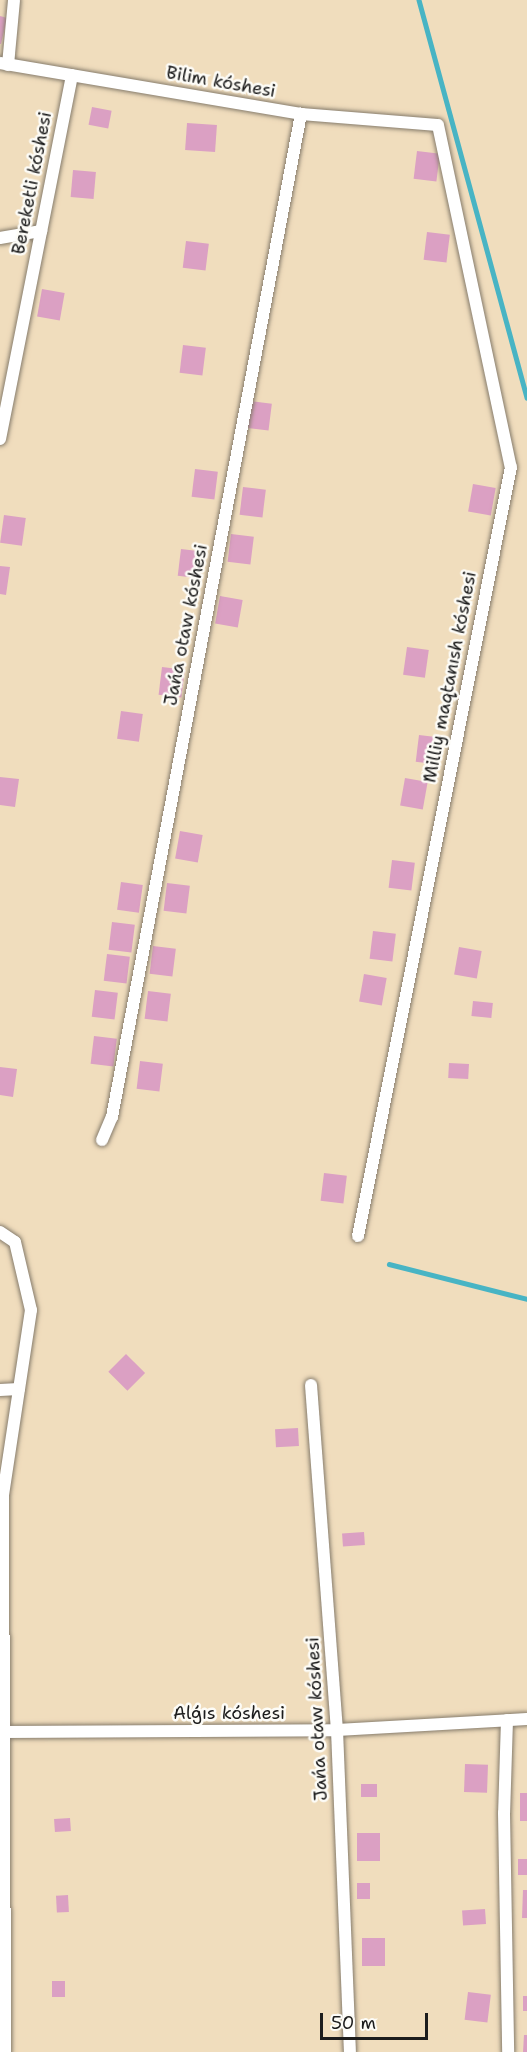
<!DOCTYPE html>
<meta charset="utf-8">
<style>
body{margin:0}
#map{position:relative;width:527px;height:2052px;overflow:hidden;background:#f0ddbd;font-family:"Shantell Sans",sans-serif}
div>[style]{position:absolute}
.stream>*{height:4.5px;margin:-2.25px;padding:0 2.25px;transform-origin:2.25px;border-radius:2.25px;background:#48b4c4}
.building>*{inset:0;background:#dba0c3;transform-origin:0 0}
.roads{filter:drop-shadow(0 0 2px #867c6c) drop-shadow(0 0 2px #867c6c)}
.minor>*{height:12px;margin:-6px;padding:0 6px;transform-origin:6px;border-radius:6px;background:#fff}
span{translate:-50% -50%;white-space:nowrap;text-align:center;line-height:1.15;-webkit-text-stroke:5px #fdfcf7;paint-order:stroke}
.street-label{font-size:18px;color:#1c1c1c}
.scale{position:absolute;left:320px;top:2013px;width:108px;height:27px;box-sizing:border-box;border:3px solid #1c1c1c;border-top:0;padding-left:8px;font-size:18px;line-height:21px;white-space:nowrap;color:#1c1c1c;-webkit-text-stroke:4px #fdfcf7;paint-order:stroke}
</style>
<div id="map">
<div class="stream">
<i style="left:419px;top:0;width:412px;rotate:74.8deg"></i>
<i style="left:389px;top:1264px;width:142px;rotate:14.2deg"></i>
</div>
<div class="building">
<i style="clip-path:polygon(0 16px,7px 18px,1px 44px,0 44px)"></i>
<i style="left:92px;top:107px;width:20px;height:18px;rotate:11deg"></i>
<i style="left:187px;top:123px;width:30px;height:27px;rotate:4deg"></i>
<i style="left:417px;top:151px;width:23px;height:28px;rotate:7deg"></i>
<i style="left:73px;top:170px;width:23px;height:27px;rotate:5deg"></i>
<i style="left:427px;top:232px;width:23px;height:28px;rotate:7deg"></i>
<i style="left:186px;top:241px;width:23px;height:27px;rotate:7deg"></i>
<i style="left:42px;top:289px;width:23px;height:28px;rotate:10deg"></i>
<i style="left:183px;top:345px;width:23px;height:28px;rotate:7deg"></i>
<i style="left:249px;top:401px;width:23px;height:27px;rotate:7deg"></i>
<i style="left:195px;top:469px;width:23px;height:28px;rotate:7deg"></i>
<i style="left:473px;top:484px;width:23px;height:28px;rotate:10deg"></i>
<i style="left:243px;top:487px;width:23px;height:28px;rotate:7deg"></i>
<i style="left:4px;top:515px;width:22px;height:28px;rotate:8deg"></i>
<i style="left:231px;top:534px;width:23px;height:28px;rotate:7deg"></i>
<i style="left:181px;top:549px;width:23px;height:27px;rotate:7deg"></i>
<i style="clip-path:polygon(0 566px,10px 567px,6px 595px,0 594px)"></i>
<i style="left:220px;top:596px;width:23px;height:28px;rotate:10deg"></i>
<i style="left:407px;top:647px;width:22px;height:28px;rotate:8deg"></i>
<i style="left:162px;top:667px;width:23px;height:28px;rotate:7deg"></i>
<i style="left:121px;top:711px;width:22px;height:28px;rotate:8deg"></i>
<i style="left:419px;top:735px;width:23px;height:27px;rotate:7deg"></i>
<i style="clip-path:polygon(0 777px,19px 779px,15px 807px,0 805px)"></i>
<i style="left:405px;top:778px;width:23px;height:28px;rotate:10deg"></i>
<i style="left:180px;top:831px;width:23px;height:28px;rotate:10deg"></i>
<i style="left:392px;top:860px;width:23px;height:28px;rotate:7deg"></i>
<i style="left:121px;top:882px;width:22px;height:28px;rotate:8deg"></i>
<i style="left:167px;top:883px;width:23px;height:28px;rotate:7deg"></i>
<i style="left:112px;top:922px;width:23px;height:28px;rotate:7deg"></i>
<i style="left:373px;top:931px;width:23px;height:28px;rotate:7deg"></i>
<i style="left:153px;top:946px;width:23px;height:28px;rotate:7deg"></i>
<i style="left:459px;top:947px;width:23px;height:28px;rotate:10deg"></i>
<i style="left:107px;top:954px;width:23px;height:27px;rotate:7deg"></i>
<i style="left:364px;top:974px;width:23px;height:28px;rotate:10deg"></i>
<i style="left:95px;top:990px;width:23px;height:27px;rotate:7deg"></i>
<i style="left:148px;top:991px;width:23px;height:28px;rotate:7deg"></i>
<i style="left:473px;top:1001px;width:20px;height:15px;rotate:6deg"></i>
<i style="left:94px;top:1036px;width:23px;height:28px;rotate:7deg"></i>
<i style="left:140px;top:1061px;width:23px;height:28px;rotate:7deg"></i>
<i style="left:449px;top:1063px;width:20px;height:15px;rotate:3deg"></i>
<i style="clip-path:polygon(0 1067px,17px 1069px,13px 1097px,0 1095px)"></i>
<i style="left:324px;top:1173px;width:23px;height:28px;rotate:7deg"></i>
<i style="left:126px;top:1354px;width:27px;height:25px;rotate:45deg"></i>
<i style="left:298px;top:1428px;width:18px;height:23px;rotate:87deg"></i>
<i style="left:364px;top:1532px;width:13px;height:22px;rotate:86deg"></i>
<i style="left:465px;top:1764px;width:23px;height:28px;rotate:2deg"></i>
<i style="left:361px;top:1784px;width:16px;height:13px"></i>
<i style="left:520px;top:1793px;width:7px;height:28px"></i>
<i style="left:70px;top:1818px;width:13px;height:16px;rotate:86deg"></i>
<i style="left:357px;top:1833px;width:23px;height:28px"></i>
<i style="left:518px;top:1859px;width:9px;height:16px"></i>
<i style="left:357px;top:1883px;width:13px;height:16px"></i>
<i style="clip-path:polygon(523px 1890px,527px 1890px,527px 1918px,522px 1918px)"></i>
<i style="left:68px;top:1895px;width:17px;height:12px;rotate:87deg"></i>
<i style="left:485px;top:1909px;width:15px;height:23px;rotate:86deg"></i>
<i style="left:362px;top:1938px;width:23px;height:28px"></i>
<i style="left:52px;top:1981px;width:13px;height:16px"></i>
<i style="left:468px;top:1992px;width:23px;height:28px;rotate:7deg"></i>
<i style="left:523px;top:1996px;width:4px;height:15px"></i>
<i style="clip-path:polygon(524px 2035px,527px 2035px,527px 2052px,523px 2052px)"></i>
</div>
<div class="roads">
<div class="minor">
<i style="left:0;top:63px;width:305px;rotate:9.6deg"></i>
<i style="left:301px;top:114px;width:137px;rotate:4.6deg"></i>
<i style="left:438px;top:125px;width:350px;rotate:78deg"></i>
<i style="left:511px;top:467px;width:784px;rotate:101.25deg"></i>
<i style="left:8px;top:65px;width:65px;rotate:-84.7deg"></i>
<i style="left:0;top:238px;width:42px;rotate:-9.7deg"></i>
<i style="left:0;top:439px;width:371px;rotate:-78.8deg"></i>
<i style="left:102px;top:1140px;width:25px;rotate:-67deg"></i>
<i style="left:112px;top:1117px;width:1021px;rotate:-79.33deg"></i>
<i style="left:0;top:1232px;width:18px;rotate:34deg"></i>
<i style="left:15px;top:1242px;width:70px;rotate:76.8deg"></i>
<i style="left:31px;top:1310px;width:187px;rotate:98.6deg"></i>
<i style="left:3px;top:1495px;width:557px;rotate:89.79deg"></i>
<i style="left:311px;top:1385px;width:346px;rotate:85.7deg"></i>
<i style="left:337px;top:1730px;width:322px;rotate:87.7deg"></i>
<i style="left:0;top:1390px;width:19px;rotate:-3deg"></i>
<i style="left:507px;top:1720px;width:93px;rotate:91.8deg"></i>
<i style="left:504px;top:1813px;width:239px;rotate:89deg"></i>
<i style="left:3px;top:1732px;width:334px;rotate:-0.3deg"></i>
<i style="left:337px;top:1730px;width:190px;rotate:-3.3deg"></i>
</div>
</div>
<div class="street-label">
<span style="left:221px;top:82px;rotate:10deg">Bilim kóshesi</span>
<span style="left:32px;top:183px;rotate:-79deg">Bereketli kóshesi</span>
<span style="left:186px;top:625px;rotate:-79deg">Jańa otaw kóshesi</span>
<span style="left:450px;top:677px;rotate:-79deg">Milliy maqtanısh kóshesi</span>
<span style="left:229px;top:1713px">Alǵıs kóshesi</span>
<span style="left:317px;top:1719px;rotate:-93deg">Jańa otaw kóshesi</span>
</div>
<div class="scale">50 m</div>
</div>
